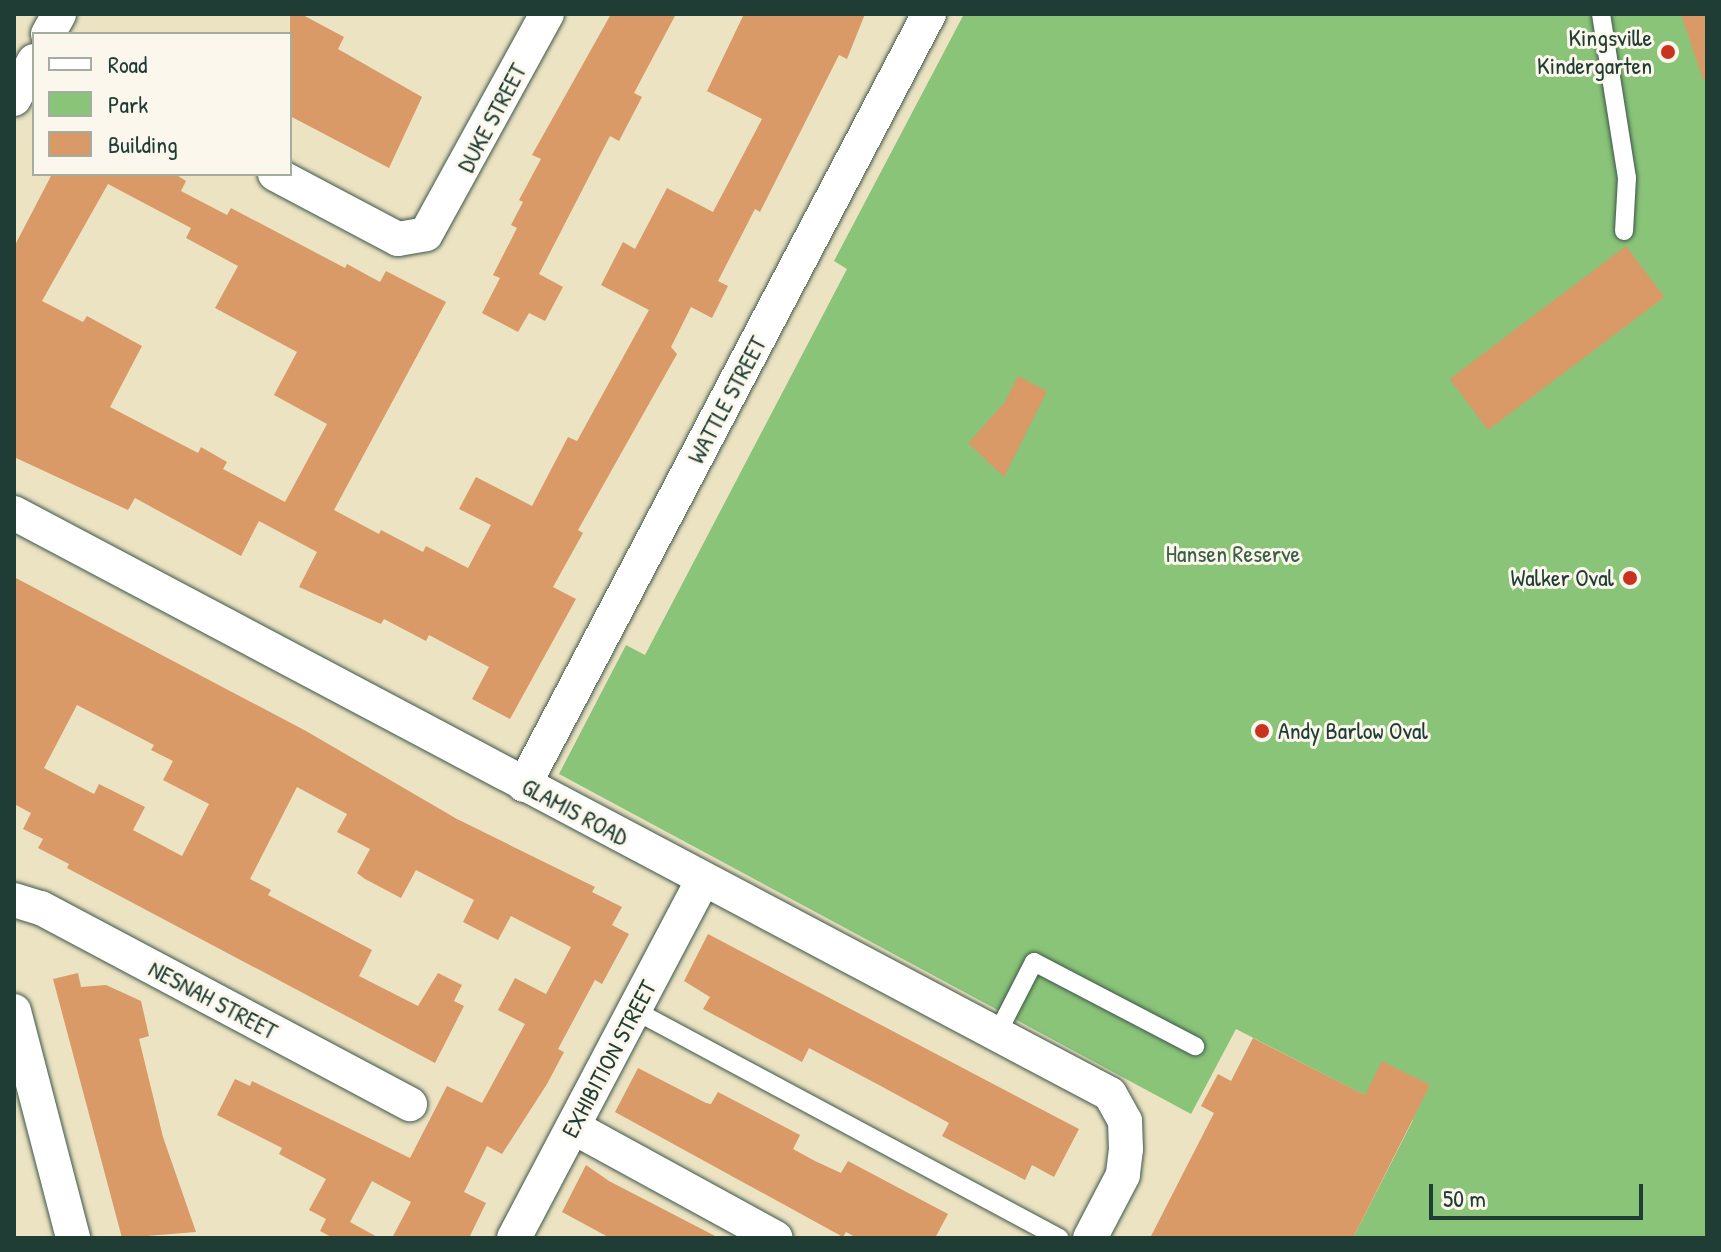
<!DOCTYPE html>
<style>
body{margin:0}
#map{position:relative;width:1721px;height:1252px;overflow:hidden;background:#ece3c2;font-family:"Patrick Hand",sans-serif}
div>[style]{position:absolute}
.green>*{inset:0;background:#8ac479}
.building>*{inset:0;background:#d99a68;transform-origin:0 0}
.roads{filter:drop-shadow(0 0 2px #3e5649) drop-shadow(0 0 2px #3e5649)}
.service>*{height:18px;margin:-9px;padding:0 9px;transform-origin:9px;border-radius:9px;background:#fff}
.minor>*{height:34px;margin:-17px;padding:0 17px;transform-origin:17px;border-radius:17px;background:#fff}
.dots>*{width:22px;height:22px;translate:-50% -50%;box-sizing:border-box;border:4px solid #fbf7ec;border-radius:50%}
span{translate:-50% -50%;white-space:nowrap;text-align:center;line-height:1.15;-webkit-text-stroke:6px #fbf7ec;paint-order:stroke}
.poi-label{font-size:24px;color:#1f3d34}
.right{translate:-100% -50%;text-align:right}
.left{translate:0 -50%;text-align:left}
.street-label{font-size:24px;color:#1f3d34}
.park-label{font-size:24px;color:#3a5f45}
.frame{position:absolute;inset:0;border:16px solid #1f3d34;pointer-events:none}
.legend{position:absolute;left:32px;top:32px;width:260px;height:144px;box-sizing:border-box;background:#fbf7ec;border:2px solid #a3ada2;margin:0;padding:10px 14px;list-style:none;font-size:24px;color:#1f3d34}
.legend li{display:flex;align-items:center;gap:16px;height:40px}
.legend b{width:40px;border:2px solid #a3ada2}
.scale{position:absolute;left:1429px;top:1184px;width:214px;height:36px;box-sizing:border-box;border:4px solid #1f3d34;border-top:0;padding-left:10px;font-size:24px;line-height:28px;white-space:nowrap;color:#1f3d34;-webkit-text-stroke:6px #fbf7ec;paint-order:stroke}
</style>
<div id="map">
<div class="green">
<i style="clip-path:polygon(964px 14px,1707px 14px,1707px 1238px,1353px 1238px,1413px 1120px,1236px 1029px,1191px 1114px,559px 774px,626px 645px,645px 655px,847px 269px,834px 261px)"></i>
</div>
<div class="building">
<i style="clip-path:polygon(290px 14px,301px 14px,344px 37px,338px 49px,422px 97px,389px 168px,290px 116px)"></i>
<i style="clip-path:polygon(611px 14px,676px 14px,634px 93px,642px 97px,619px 141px,610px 136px,539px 274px,563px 287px,545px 321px,529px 313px,518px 332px,482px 313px,500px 278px,493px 275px,517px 228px,511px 225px,523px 202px,519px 200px,541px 159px,532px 155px)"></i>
<i style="clip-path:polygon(evenodd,744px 14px,865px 14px,847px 59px,839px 55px,760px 212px,755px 209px,718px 281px,728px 286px,712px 318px,691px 307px,671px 347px,677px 354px,578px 530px,583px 533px,553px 587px,576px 599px,510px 719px,472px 699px,489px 667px,429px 635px,426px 641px,384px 619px,381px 624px,299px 587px,317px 552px,259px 521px,241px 556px,135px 498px,128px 510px,14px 457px,14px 247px,52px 174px,175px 174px,186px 181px,181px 191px,227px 215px,231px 208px,345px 268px,347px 264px,380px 282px,386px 271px,446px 302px,334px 510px,379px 534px,381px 530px,423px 552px,426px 546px,468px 568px,491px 525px,459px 509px,476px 477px,532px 506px,568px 437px,577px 441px,649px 310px,601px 285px,623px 242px,635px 249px,667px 188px,713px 212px,762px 119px,707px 91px,744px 14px,108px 184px,191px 228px,186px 238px,238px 266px,215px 308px,297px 352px,274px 395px,327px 424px,285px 502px,223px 469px,227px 462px,201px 447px,198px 453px,110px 407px,142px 346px,87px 316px,83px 322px,42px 301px,108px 184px)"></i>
<i style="clip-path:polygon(1681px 14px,1707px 14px,1707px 79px,1703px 80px)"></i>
<i style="left:1626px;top:246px;width:64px;height:221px;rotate:53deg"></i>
<i style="clip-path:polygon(1018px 376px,1047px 391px,1004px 477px,968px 443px,1005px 402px)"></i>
<i style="clip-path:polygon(evenodd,14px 577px,306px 731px,457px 819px,595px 887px,592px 892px,622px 907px,612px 925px,629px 934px,602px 984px,595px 980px,558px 1049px,564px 1052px,547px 1084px,502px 1154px,487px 1146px,464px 1192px,486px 1203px,469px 1238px,392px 1238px,411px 1202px,372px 1181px,350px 1222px,379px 1238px,333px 1238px,320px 1231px,326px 1219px,309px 1210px,326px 1179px,279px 1154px,282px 1148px,217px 1115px,235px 1079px,250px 1086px,252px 1081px,410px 1158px,447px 1086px,482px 1103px,525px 1024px,498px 1010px,515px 978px,546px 994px,571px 947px,511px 916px,498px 940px,463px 922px,474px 900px,416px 870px,401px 898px,365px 879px,357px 873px,370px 849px,337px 832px,347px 814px,297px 787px,250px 879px,271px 890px,268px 895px,372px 950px,359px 976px,418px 1006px,438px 973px,462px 985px,454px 1001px,464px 1006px,435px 1063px,67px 868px,69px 864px,38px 848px,43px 839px,23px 829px,31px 813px,14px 804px,14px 577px,77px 705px,154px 745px,151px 750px,173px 761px,163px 780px,209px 804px,182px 856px,133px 830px,145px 807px,99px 784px,94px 794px,44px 768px,77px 705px)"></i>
<i style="clip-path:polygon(708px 934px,1079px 1129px,1054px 1177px,1032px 1165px,1025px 1180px,942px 1136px,949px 1123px,877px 1084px,809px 1048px,802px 1062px,703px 1009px,710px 997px,684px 981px)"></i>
<i style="clip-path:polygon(78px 973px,81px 987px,106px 985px,141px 1001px,149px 1036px,139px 1039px,163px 1137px,196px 1232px,122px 1238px,53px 979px)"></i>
<i style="clip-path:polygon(1253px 1038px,1365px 1095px,1382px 1061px,1430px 1085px,1353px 1238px,1150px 1238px,1214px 1113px,1201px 1106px,1218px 1074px,1231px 1081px)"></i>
<i style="clip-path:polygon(638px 1068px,706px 1103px,711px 1104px,718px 1092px,800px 1135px,793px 1149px,815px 1161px,841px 1173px,848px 1161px,948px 1214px,935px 1238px,857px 1238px,846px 1232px,843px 1237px,615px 1112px)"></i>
<i style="clip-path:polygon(586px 1165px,609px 1181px,719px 1238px,610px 1238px,562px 1212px)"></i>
</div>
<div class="roads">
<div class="service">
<i style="left:1601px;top:14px;width:166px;rotate:81deg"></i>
<i style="left:1627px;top:178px;width:53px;rotate:93.2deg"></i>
<i style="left:634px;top:1010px;width:483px;rotate:28.2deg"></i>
<i style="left:997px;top:1034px;width:81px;rotate:-62.8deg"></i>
<i style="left:1034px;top:962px;width:182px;rotate:27.6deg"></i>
</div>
<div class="minor">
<i style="left:48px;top:34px;width:23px;rotate:-61deg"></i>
<i style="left:14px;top:99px;width:43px;rotate:-62.2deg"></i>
<i style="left:275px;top:174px;width:139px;rotate:27.9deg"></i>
<i style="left:398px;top:239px;width:28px;rotate:-10deg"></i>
<i style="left:426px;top:234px;width:251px;rotate:-61.2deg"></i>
<i style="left:14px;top:513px;width:1240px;rotate:27.93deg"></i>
<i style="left:1110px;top:1094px;width:31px;rotate:61deg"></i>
<i style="left:1125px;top:1121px;width:28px;rotate:88deg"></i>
<i style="left:1126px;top:1149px;width:26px;rotate:97deg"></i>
<i style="left:1123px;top:1175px;width:71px;rotate:117.6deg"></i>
<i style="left:524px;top:785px;width:871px;rotate:-62.29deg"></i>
<i style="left:14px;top:900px;width:28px;rotate:17deg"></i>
<i style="left:41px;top:908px;width:418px;rotate:28deg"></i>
<i style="left:14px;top:1011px;width:235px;rotate:75.4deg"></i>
<i style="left:573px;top:1127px;width:231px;rotate:28.7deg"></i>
<i style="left:514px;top:1238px;width:405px;rotate:-62.2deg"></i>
</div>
</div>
<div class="dots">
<i style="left:1668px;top:52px;background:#c8321e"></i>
<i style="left:1630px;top:578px;background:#c8321e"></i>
<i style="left:1262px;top:731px;background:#c8321e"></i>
</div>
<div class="poi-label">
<span class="right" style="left:1652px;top:52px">Kingsville<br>Kindergarten</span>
<span class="right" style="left:1614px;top:578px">Walker Oval</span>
<span class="left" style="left:1278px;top:731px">Andy Barlow Oval</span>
</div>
<div class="street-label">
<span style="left:492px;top:118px;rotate:-62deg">DUKE STREET</span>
<span style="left:727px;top:400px;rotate:-62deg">WATTLE STREET</span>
<span style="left:575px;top:812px;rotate:28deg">GLAMIS ROAD</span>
<span style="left:213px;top:1000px;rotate:28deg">NESNAH STREET</span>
<span style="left:609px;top:1059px;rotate:-62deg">EXHIBITION STREET</span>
</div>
<div class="park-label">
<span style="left:1233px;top:554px">Hansen Reserve</span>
</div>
<div class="frame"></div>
<ul class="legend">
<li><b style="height:10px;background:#fff"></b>Road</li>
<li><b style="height:22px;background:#8ac479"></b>Park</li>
<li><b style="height:22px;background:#d99a68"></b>Building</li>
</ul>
<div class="scale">50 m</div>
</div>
